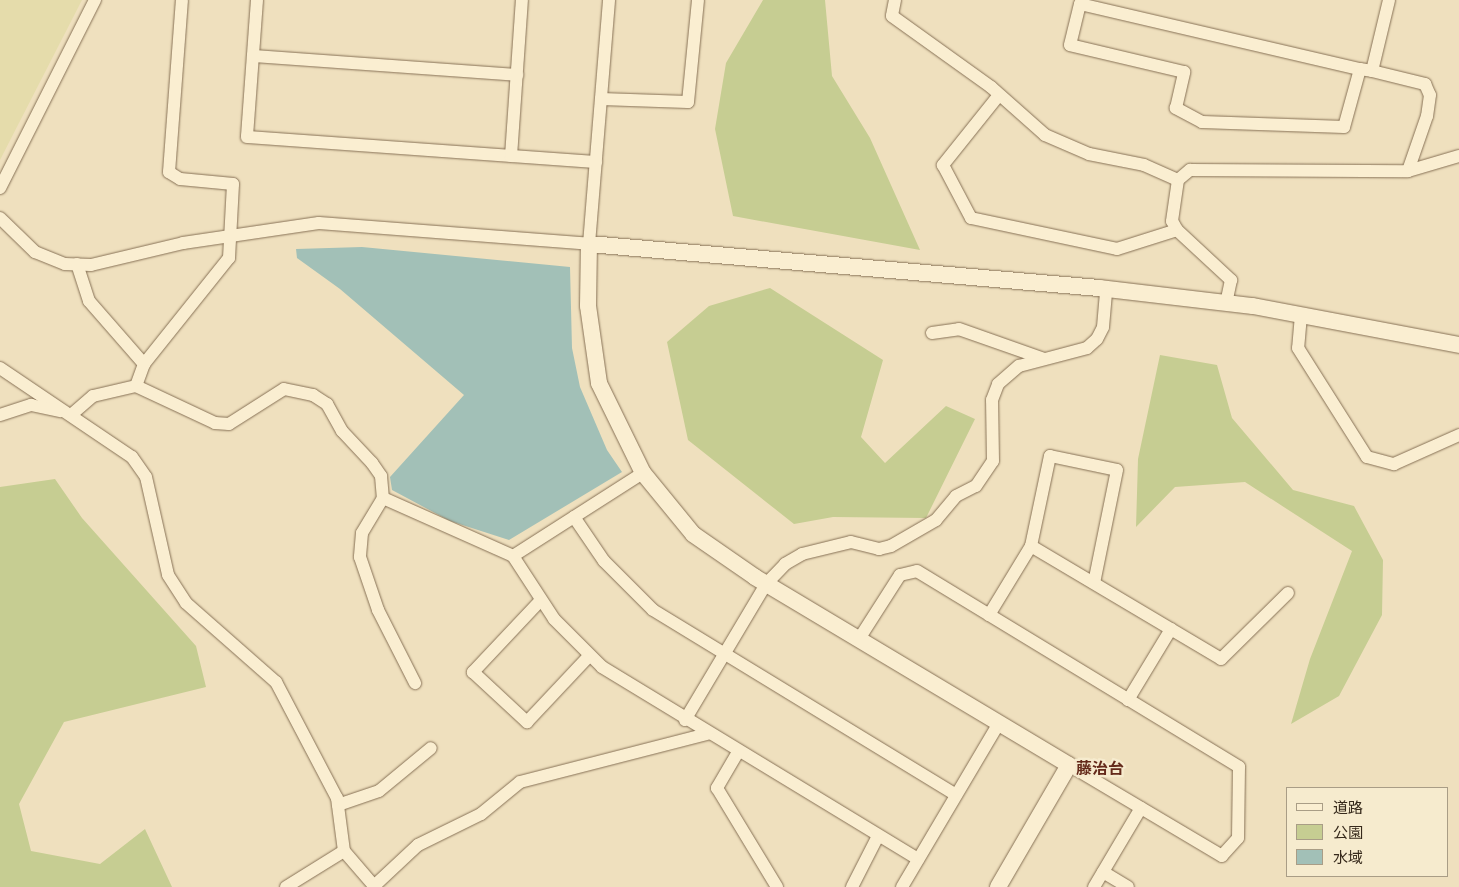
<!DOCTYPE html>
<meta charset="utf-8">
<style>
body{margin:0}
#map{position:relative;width:1459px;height:887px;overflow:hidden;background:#efe0be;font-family:Merriweather,"Noto Sans JP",serif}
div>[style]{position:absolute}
.farmland>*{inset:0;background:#e5dcab}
.green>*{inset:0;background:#c6cd92}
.water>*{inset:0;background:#a2c0b7}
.roads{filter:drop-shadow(0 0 1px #877156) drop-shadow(0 0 1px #877156)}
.minor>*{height:12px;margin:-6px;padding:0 6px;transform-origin:6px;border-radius:6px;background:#faeed1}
.tertiary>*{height:16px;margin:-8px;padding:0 8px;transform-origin:8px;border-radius:8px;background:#faeed1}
span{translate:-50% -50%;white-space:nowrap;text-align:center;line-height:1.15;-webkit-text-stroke:4.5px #f6ebce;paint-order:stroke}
.quarter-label{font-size:16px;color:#642a1a;font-weight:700}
.legend{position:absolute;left:1286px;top:787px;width:162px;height:90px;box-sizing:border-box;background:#f6ebce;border:1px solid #a99d86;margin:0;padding:6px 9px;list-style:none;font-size:15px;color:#36291b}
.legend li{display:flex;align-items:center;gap:10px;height:25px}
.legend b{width:25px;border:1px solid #a99d86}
</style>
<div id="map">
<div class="farmland">
<i style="clip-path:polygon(0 0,82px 0,0 160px)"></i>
</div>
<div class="green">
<i style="clip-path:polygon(763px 0,825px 0,832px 76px,870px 138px,920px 250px,733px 216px,715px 129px,726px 63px)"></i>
<i style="clip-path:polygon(770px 288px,883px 360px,861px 437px,885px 463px,946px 406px,975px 419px,926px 518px,833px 517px,794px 524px,688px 440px,667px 342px,709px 306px)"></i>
<i style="clip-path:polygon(1160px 355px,1217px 365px,1232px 418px,1293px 490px,1354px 506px,1383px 560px,1382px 615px,1339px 696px,1291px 724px,1310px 659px,1352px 551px,1245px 482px,1175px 487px,1136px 527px,1138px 459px)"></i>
<i style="clip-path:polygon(55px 479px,82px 518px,196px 646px,206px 687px,64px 722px,19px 804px,31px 851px,100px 864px,145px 829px,172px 887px,0 887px,0 487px)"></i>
</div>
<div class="water">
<i style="clip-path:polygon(362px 247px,570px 267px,572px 348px,580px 387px,607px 450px,622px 472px,509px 540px,450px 521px,392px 490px,390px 477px,464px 395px,340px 289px,297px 258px,296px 249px)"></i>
</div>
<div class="roads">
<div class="minor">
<i style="left:257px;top:0;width:137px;rotate:94.2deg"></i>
<i style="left:247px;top:137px;width:350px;rotate:4.1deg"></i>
<i style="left:895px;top:0;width:16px;rotate:101deg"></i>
<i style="left:892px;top:16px;width:122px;rotate:35.6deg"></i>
<i style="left:991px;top:87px;width:72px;rotate:41.6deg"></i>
<i style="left:1045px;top:135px;width:48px;rotate:23.4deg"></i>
<i style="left:1089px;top:154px;width:56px;rotate:11.3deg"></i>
<i style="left:1144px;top:165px;width:37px;rotate:24deg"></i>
<i style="left:253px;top:56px;width:265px;rotate:4.1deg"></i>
<i style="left:1360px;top:69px;width:60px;rotate:105.4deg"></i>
<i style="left:1344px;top:127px;width:142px;rotate:-178deg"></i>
<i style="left:1202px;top:122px;width:30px;rotate:-152deg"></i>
<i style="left:1176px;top:108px;width:37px;rotate:-77deg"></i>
<i style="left:1184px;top:72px;width:117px;rotate:-166.7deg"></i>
<i style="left:1070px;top:45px;width:42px;rotate:-76.3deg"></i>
<i style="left:1080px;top:4px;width:287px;rotate:13.1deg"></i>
<i style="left:1360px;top:69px;width:12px;rotate:9deg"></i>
<i style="left:1372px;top:71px;width:55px;rotate:13.8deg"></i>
<i style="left:1425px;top:84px;width:12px;rotate:66deg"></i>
<i style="left:1430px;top:95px;width:21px;rotate:98deg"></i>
<i style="left:1427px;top:116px;width:58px;rotate:109.1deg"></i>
<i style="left:1372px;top:71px;width:73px;rotate:-76.5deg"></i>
<i style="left:999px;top:95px;width:90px;rotate:128.7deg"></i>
<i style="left:943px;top:165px;width:60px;rotate:62.2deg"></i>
<i style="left:971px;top:218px;width:149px;rotate:12deg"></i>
<i style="left:1117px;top:249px;width:63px;rotate:-17.6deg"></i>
<i style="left:1177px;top:230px;width:74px;rotate:42.8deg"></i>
<i style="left:1231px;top:280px;width:24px;rotate:102deg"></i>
<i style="left:601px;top:99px;width:87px;rotate:2deg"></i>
<i style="left:688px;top:102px;width:102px;rotate:-84.4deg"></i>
<i style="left:511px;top:156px;width:156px;rotate:-86deg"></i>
<i style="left:0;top:188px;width:211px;rotate:-63.2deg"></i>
<i style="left:0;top:218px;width:49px;rotate:44.2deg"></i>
<i style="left:35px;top:252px;width:32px;rotate:22deg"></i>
<i style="left:65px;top:264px;width:26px;rotate:2deg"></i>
<i style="left:91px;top:265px;width:95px;rotate:-13.4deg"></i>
<i style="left:183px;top:243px;width:137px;rotate:-8.4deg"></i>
<i style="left:319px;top:223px;width:271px;rotate:4.4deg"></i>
<i style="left:589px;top:244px;width:245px;rotate:-85.3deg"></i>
<i style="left:1177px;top:230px;width:10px;rotate:-119deg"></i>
<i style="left:1172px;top:221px;width:41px;rotate:-81.7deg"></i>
<i style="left:1178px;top:180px;width:16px;rotate:-40deg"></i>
<i style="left:1190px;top:170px;width:218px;rotate:0.3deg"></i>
<i style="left:1408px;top:171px;width:53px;rotate:-16.4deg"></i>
<i style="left:77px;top:264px;width:39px;rotate:72deg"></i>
<i style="left:89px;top:301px;width:84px;rotate:48.9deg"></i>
<i style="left:1301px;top:315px;width:33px;rotate:95deg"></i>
<i style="left:1298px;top:348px;width:129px;rotate:57.7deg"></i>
<i style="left:1367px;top:457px;width:28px;rotate:15deg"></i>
<i style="left:1394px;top:464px;width:71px;rotate:-24deg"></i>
<i style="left:932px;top:333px;width:27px;rotate:-8deg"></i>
<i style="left:959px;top:329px;width:90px;rotate:19.4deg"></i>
<i style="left:0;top:368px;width:159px;rotate:34deg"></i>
<i style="left:132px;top:457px;width:24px;rotate:55deg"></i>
<i style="left:146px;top:477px;width:100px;rotate:77.3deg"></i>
<i style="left:168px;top:575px;width:33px;rotate:57deg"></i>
<i style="left:186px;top:603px;width:120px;rotate:41.3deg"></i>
<i style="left:276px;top:682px;width:131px;rotate:62.3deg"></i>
<i style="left:337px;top:798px;width:53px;rotate:82.5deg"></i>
<i style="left:344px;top:851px;width:48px;rotate:49.3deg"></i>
<i style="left:136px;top:386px;width:87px;rotate:25.1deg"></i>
<i style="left:215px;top:423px;width:14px;rotate:4deg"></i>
<i style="left:229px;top:424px;width:65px;rotate:-32.5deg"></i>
<i style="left:284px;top:389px;width:30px;rotate:12deg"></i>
<i style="left:313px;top:395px;width:17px;rotate:33deg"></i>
<i style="left:327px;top:404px;width:31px;rotate:61deg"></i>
<i style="left:342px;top:431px;width:44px;rotate:46.8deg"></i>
<i style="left:372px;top:463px;width:16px;rotate:55deg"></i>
<i style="left:381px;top:476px;width:22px;rotate:85deg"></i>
<i style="left:383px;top:498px;width:142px;rotate:24deg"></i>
<i style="left:513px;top:556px;width:154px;rotate:-32.6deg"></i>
<i style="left:0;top:415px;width:33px;rotate:-18deg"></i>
<i style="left:31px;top:405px;width:30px;rotate:12deg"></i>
<i style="left:71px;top:415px;width:29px;rotate:-41deg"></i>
<i style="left:93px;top:396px;width:44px;rotate:-13.1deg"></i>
<i style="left:136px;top:386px;width:23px;rotate:-70deg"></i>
<i style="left:144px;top:364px;width:136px;rotate:-51.3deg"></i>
<i style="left:229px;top:258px;width:74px;rotate:-86.9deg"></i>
<i style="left:233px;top:184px;width:53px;rotate:-174.6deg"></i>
<i style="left:180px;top:179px;width:13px;rotate:-148deg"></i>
<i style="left:169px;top:172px;width:172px;rotate:-85.7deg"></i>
<i style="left:383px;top:498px;width:41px;rotate:121deg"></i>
<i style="left:362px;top:533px;width:24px;rotate:95deg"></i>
<i style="left:360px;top:557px;width:56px;rotate:71.2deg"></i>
<i style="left:378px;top:610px;width:82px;rotate:63.1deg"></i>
<i style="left:574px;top:517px;width:53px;rotate:55.7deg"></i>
<i style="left:604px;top:561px;width:69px;rotate:45deg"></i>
<i style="left:653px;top:610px;width:355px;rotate:31.4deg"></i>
<i style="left:1031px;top:546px;width:221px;rotate:30.7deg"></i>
<i style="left:1221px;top:659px;width:94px;rotate:-44.6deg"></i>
<i style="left:513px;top:556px;width:75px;rotate:56.9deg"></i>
<i style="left:554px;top:619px;width:68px;rotate:45deg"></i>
<i style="left:602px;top:667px;width:370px;rotate:31.3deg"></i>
<i style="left:540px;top:601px;width:98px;rotate:133.3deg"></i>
<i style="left:473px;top:672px;width:74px;rotate:42.8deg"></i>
<i style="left:527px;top:722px;width:91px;rotate:-46.8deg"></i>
<i style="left:989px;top:615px;width:81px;rotate:-58.7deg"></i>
<i style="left:1031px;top:546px;width:92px;rotate:-78.1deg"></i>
<i style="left:1050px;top:456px;width:68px;rotate:11.8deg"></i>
<i style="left:1117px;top:470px;width:115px;rotate:101.5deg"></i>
<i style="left:859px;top:639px;width:76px;rotate:-57.4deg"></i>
<i style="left:900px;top:575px;width:17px;rotate:-13deg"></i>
<i style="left:917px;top:571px;width:377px;rotate:31.3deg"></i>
<i style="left:1239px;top:767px;width:71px;rotate:90.8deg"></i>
<i style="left:1238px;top:838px;width:24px;rotate:132deg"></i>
<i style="left:1222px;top:856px;width:178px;rotate:-149.3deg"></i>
<i style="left:1128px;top:700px;width:83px;rotate:-58.8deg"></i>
<i style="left:685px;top:720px;width:158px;rotate:-59.2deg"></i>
<i style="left:766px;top:584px;width:28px;rotate:-46deg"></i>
<i style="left:785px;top:564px;width:20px;rotate:-30deg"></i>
<i style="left:802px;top:554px;width:50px;rotate:-13.8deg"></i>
<i style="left:851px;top:542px;width:29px;rotate:14deg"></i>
<i style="left:879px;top:549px;width:12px;rotate:-14deg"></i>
<i style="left:891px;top:546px;width:52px;rotate:-30deg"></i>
<i style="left:936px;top:520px;width:31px;rotate:-50deg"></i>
<i style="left:956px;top:496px;width:22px;rotate:-27deg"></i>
<i style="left:976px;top:486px;width:30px;rotate:-56deg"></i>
<i style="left:993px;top:461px;width:61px;rotate:-90.9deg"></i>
<i style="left:992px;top:400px;width:17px;rotate:-69deg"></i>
<i style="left:998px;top:384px;width:28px;rotate:-41deg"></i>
<i style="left:1019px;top:366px;width:70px;rotate:-14.8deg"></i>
<i style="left:1087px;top:348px;width:13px;rotate:-42deg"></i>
<i style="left:1097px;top:339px;width:13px;rotate:-63deg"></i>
<i style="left:1103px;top:327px;width:38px;rotate:-85deg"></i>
<i style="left:738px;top:752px;width:42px;rotate:120.3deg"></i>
<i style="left:717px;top:788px;width:116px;rotate:58.8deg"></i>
<i style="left:338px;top:805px;width:43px;rotate:-18.9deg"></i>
<i style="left:379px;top:791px;width:67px;rotate:-39.6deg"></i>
<i style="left:1103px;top:872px;width:29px;rotate:31deg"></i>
<i style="left:286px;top:887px;width:68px;rotate:-31.8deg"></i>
<i style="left:373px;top:887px;width:62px;rotate:-43deg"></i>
<i style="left:418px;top:845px;width:70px;rotate:-26.2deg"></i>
<i style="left:481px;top:814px;width:50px;rotate:-39.4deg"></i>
<i style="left:520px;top:782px;width:193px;rotate:-14.4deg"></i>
<i style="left:852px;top:887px;width:57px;rotate:-63deg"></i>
<i style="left:902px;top:887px;width:191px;rotate:-59.4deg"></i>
<i style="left:1094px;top:887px;width:92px;rotate:-59.3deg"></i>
</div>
<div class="tertiary">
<i style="left:998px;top:887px;width:141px;rotate:-59.8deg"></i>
<i style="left:1069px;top:765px;width:366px;rotate:-149.1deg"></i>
<i style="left:755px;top:577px;width:75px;rotate:-145.3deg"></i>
<i style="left:693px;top:534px;width:79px;rotate:-129.3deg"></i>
<i style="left:643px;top:473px;width:100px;rotate:-116.1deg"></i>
<i style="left:599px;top:383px;width:78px;rotate:-98.1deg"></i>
<i style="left:588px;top:306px;width:62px;rotate:-89.1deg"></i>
<i style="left:589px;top:244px;width:512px;rotate:4.93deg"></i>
<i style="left:1099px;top:288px;width:155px;rotate:6.7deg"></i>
<i style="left:1253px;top:306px;width:210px;rotate:10.7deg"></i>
</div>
</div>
<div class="quarter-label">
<span style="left:1100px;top:768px">藤治台</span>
</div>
<ul class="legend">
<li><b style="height:6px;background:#faeed1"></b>道路</li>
<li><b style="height:14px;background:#c6cd92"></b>公園</li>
<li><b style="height:14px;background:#a2c0b7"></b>水域</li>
</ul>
</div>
